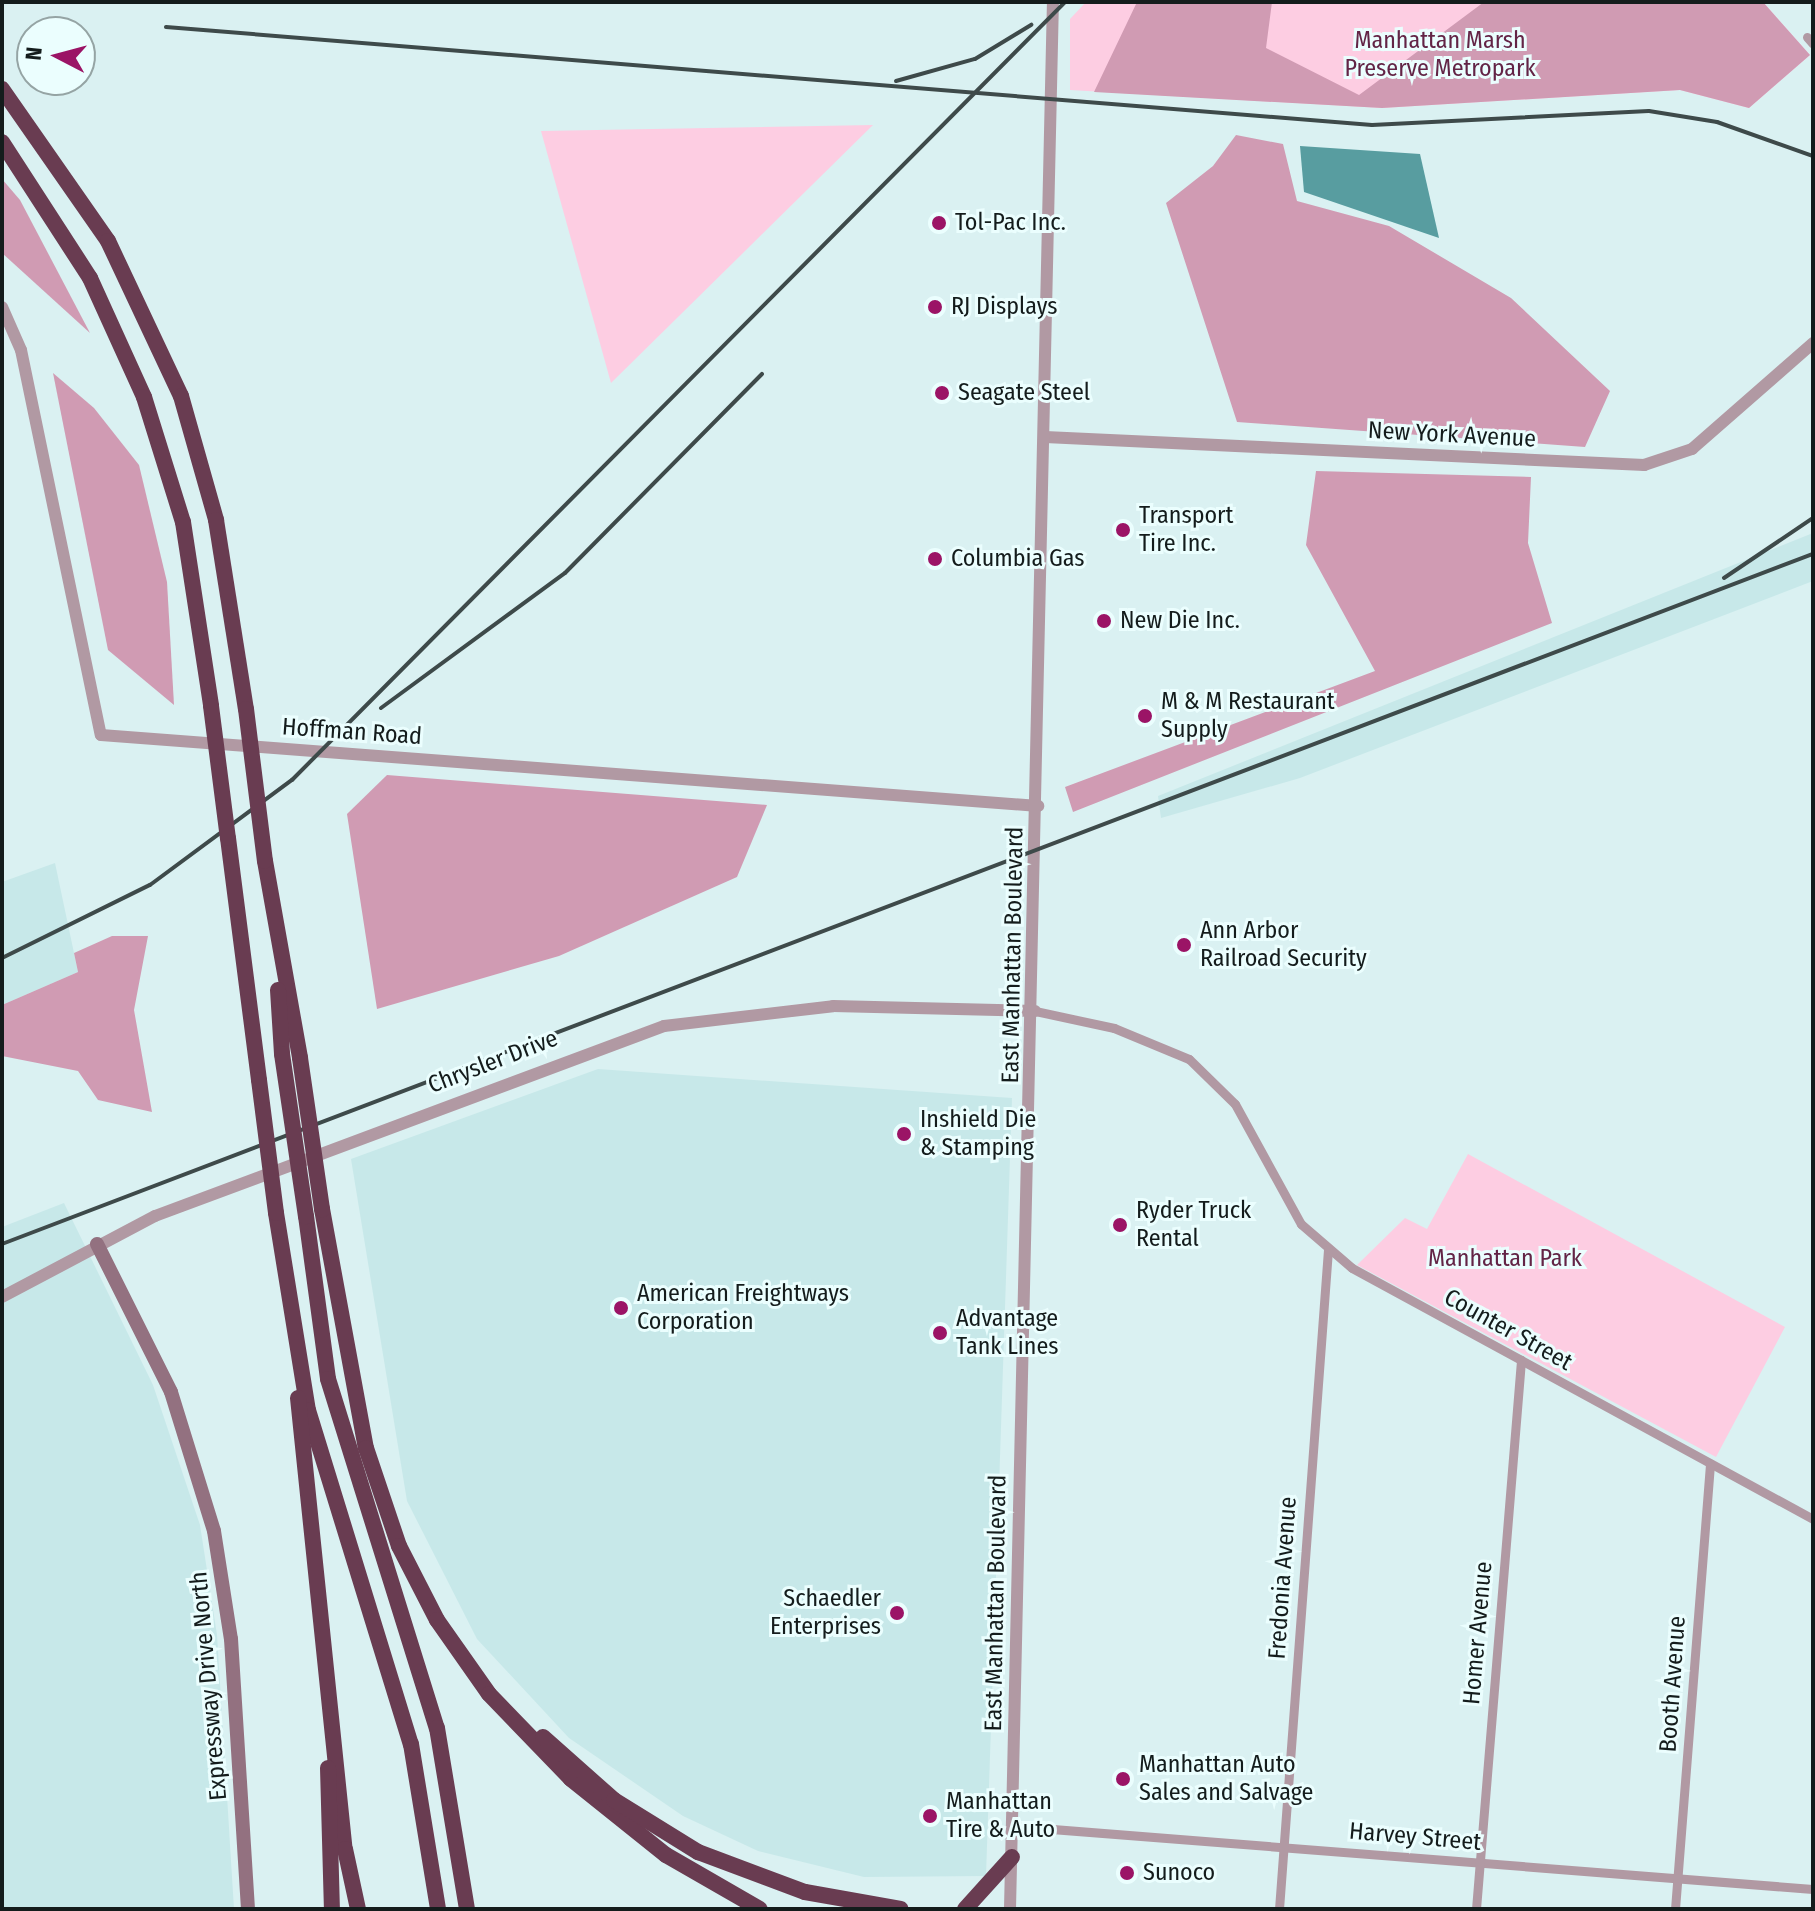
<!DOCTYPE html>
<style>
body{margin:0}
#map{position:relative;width:1815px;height:1911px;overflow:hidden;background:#daf1f2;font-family:"Fira Sans Condensed",sans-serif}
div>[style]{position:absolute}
.built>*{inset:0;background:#c7e8e9}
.green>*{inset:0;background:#fdcde2}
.forest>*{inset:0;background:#d09bb3}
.water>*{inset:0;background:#589da0}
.minor>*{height:9px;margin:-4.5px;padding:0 4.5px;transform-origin:4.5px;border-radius:4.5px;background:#b199a3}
.tertiary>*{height:12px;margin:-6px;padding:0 6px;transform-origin:6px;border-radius:6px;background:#b199a3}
.secondary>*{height:14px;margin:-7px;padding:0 7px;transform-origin:7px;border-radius:7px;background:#937180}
.motorway>*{height:16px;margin:-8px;padding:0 8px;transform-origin:8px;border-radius:8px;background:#693c51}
.rail>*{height:4px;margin:-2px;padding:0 2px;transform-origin:2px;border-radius:2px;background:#3e4a4a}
.motorway-bridge>*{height:16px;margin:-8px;padding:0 8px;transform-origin:8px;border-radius:8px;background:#693c51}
.dots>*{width:22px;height:22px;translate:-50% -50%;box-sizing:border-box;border:4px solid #ebfefe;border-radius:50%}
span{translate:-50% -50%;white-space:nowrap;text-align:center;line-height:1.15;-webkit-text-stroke:6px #ebfefe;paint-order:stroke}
.park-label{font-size:24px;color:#632446}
.poi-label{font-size:24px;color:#141c1c}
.left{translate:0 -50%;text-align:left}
.right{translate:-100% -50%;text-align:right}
.street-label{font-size:24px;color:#141c1c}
.frame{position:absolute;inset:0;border:4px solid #141c1c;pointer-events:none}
.north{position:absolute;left:16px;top:16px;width:80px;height:80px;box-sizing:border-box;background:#ebfefe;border:2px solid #95a4a4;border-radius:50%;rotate:276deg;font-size:22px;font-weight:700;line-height:32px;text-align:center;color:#141c1c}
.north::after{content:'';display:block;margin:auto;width:28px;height:36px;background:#9b1466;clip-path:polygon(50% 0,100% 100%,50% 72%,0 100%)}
</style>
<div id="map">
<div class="built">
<i style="clip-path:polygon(1813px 533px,1813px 581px,1300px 778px,1161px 818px,1158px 796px)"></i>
<i style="clip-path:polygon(55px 863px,78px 972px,2px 1005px,2px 882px)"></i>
<i style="clip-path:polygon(598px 1069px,1012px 1098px,986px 1876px,864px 1877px,758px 1851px,683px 1816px,569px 1738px,477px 1639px,407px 1501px,351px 1159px)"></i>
<i style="clip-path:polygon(64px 1203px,153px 1385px,200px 1525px,217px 1635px,234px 1909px,2px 1909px,2px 1227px)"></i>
</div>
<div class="green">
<i style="clip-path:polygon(1086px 2px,1763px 2px,1810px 55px,1749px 108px,1680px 90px,1382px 108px,1070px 90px,1070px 19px)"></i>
<i style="clip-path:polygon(873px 125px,611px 383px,541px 131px)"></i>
<i style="clip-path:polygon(1468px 1154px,1785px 1327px,1716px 1457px,1357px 1265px,1405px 1218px,1427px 1229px)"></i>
</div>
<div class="forest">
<i style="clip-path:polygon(1137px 2px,1272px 2px,1266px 48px,1359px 95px,1484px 2px,1763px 2px,1810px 55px,1749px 108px,1680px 90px,1382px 108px,1094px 92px)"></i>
<i style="clip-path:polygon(1236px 135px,1283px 144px,1297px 201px,1389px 226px,1511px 298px,1610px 391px,1585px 447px,1237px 422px,1166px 203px,1213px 166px)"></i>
<i style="clip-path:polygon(2px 179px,20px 200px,90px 333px,2px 253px)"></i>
<i style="clip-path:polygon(53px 373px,94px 408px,139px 465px,167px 582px,174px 705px,108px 650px)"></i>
<i style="clip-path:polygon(1316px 471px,1531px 477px,1528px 543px,1552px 623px,1073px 812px,1065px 787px,1375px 671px,1306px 545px)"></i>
<i style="clip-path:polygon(387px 775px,767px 805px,737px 877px,559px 956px,377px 1009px,347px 814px)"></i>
<i style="clip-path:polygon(112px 936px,148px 936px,134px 1010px,152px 1112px,98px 1100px,78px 1071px,2px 1056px,2px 1005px,78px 972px,74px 953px)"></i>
</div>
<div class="water">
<i style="clip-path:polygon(1300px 146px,1420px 154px,1439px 238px,1304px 192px)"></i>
</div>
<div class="minor">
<i style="left:1807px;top:37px;width:9px;rotate:49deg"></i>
<i style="left:1035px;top:1011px;width:81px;rotate:12.1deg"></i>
<i style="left:1114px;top:1028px;width:81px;rotate:22.5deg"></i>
<i style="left:1189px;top:1059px;width:64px;rotate:44.4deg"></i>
<i style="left:1235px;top:1104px;width:137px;rotate:61.2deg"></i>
<i style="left:1301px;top:1224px;width:67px;rotate:40.8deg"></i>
<i style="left:1352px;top:1268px;width:525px;rotate:28.57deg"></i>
<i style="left:1014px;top:1826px;width:801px;rotate:4.51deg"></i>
<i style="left:1279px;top:1909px;width:661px;rotate:-85.75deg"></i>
<i style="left:1476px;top:1909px;width:551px;rotate:-85.31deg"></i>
<i style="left:1675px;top:1909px;width:447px;rotate:-85.5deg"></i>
</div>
<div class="tertiary">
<i style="left:2px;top:307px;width:47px;rotate:66.2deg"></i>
<i style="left:21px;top:350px;width:393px;rotate:78.3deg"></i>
<i style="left:101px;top:735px;width:940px;rotate:4.33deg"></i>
<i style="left:1045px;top:437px;width:600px;rotate:2.68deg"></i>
<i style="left:1644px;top:465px;width:51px;rotate:-18.4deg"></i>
<i style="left:1692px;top:449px;width:161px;rotate:-41.2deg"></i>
<i style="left:2px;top:1297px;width:173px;rotate:-27.9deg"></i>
<i style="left:155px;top:1216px;width:543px;rotate:-20.47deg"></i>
<i style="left:664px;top:1026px;width:170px;rotate:-6.7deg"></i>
<i style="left:833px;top:1006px;width:202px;rotate:1.4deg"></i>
<i style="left:1010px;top:1909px;width:1907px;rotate:-88.71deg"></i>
</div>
<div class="secondary">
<i style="left:97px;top:1244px;width:165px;rotate:63.4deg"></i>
<i style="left:171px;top:1392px;width:145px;rotate:72.8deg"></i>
<i style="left:214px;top:1531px;width:109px;rotate:81.1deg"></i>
<i style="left:231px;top:1639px;width:271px;rotate:86.4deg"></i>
</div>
<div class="motorway">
<i style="left:2px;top:89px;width:185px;rotate:55.1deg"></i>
<i style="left:108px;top:241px;width:171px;rotate:64.8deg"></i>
<i style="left:181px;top:396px;width:129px;rotate:74.2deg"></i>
<i style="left:216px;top:520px;width:191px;rotate:81deg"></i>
<i style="left:2px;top:142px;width:162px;rotate:57.1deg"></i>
<i style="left:90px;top:278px;width:131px;rotate:65.6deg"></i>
<i style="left:144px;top:397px;width:131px;rotate:72.7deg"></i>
<i style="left:183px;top:522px;width:186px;rotate:81.3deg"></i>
<i style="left:228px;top:838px;width:244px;rotate:82.7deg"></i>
<i style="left:265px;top:861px;width:200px;rotate:79.9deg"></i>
<i style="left:278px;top:990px;width:64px;rotate:86.4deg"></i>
<i style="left:322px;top:1209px;width:243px;rotate:79.6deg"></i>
<i style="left:366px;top:1448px;width:103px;rotate:71.4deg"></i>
<i style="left:399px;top:1546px;width:83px;rotate:62.8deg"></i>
<i style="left:437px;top:1620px;width:90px;rotate:54.9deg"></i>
<i style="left:489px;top:1694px;width:118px;rotate:46deg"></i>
<i style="left:571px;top:1779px;width:122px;rotate:38.7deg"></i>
<i style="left:666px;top:1855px;width:108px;rotate:29.9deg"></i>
<i style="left:276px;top:1213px;width:200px;rotate:80.8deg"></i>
<i style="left:308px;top:1410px;width:350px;rotate:72.9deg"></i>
<i style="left:411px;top:1744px;width:167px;rotate:80.7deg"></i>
<i style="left:306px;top:1216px;width:164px;rotate:82.3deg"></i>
<i style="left:328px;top:1379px;width:366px;rotate:72.7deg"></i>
<i style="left:437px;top:1728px;width:183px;rotate:80.6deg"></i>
<i style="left:298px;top:1398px;width:453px;rotate:84.1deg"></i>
<i style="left:345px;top:1849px;width:61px;rotate:77.8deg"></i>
<i style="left:543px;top:1737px;width:95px;rotate:41.6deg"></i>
<i style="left:614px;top:1800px;width:99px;rotate:31.8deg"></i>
<i style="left:698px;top:1852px;width:114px;rotate:20.5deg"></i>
<i style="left:805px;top:1892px;width:97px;rotate:10deg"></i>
<i style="left:328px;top:1768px;width:141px;rotate:88.4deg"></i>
<i style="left:965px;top:1909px;width:70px;rotate:-47.9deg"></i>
</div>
<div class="rail">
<i style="left:166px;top:27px;width:1210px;rotate:4.65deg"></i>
<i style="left:1372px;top:125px;width:277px;rotate:-2.9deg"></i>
<i style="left:1649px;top:111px;width:69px;rotate:9.2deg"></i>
<i style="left:1717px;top:122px;width:102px;rotate:19.5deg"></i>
<i style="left:896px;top:81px;width:82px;rotate:-15.6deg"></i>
<i style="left:975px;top:59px;width:66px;rotate:-31.3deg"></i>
<i style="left:1724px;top:578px;width:107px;rotate:-34deg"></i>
<i style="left:381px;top:708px;width:228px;rotate:-36.3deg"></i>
<i style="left:565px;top:573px;width:280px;rotate:-45.3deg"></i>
<i style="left:2px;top:958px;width:165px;rotate:-26.3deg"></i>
<i style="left:150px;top:885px;width:177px;rotate:-36.5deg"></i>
<i style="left:292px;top:780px;width:1097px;rotate:-45.18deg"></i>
<i style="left:2px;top:1244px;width:1938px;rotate:-20.86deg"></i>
</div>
<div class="motorway-bridge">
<i style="left:211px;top:706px;width:133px;rotate:82.7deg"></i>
<i style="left:246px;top:709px;width:153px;rotate:82.9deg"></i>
<i style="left:282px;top:1054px;width:164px;rotate:81.6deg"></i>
<i style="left:300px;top:1058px;width:153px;rotate:81.7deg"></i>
<i style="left:259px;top:1080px;width:134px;rotate:82.7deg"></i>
</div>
<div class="dots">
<i style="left:939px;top:223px;background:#9b1466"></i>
<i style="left:935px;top:307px;background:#9b1466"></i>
<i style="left:942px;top:393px;background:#9b1466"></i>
<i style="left:1123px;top:530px;background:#9b1466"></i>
<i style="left:935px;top:559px;background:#9b1466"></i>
<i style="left:1104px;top:621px;background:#9b1466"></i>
<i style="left:1145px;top:716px;background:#9b1466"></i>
<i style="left:1184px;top:945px;background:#9b1466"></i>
<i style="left:904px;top:1134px;background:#9b1466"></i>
<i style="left:1120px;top:1225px;background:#9b1466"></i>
<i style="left:621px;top:1308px;background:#9b1466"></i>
<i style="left:940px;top:1333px;background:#9b1466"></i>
<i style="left:897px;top:1613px;background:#9b1466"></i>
<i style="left:1123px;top:1779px;background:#9b1466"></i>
<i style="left:930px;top:1816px;background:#9b1466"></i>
<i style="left:1127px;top:1873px;background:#9b1466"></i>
</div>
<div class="park-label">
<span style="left:1440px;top:55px">Manhattan Marsh<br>Preserve Metropark</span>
<span style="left:1505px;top:1259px">Manhattan Park</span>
</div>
<div class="poi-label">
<span class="left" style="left:955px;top:223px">Tol-Pac Inc.</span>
<span class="left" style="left:951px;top:307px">RJ Displays</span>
<span class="left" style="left:958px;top:393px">Seagate Steel</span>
<span class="left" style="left:1139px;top:530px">Transport<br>Tire Inc.</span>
<span class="left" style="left:951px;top:559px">Columbia Gas</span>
<span class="left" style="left:1120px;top:621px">New Die Inc.</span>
<span class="left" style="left:1161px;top:716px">M &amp; M Restaurant<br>Supply</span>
<span class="left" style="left:1200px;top:945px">Ann Arbor<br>Railroad Security</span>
<span class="left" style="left:920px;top:1134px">Inshield Die<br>&amp; Stamping</span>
<span class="left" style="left:1136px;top:1225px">Ryder Truck<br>Rental</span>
<span class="left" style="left:637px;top:1308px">American Freightways<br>Corporation</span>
<span class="left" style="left:956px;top:1333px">Advantage<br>Tank Lines</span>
<span class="right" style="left:881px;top:1613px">Schaedler<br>Enterprises</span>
<span class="left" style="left:1139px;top:1779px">Manhattan Auto<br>Sales and Salvage</span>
<span class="left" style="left:946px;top:1816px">Manhattan<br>Tire &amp; Auto</span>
<span class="left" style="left:1143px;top:1873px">Sunoco</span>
</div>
<div class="street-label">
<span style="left:1452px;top:435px;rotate:3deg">New York Avenue</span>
<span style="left:352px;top:732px;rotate:4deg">Hoffman Road</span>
<span style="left:1013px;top:955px;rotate:-89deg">East Manhattan Boulevard</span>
<span style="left:493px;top:1062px;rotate:-21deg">Chrysler Drive</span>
<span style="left:1508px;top:1330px;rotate:29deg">Counter Street</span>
<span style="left:1283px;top:1578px;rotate:-86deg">Fredonia Avenue</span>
<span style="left:996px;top:1603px;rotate:-89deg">East Manhattan Boulevard</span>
<span style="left:1478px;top:1633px;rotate:-85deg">Homer Avenue</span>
<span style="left:1673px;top:1684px;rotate:-86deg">Booth Avenue</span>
<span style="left:209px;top:1686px;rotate:-95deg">Expressway Drive North</span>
<span style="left:1415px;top:1837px;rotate:5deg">Harvey Street</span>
</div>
<div class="frame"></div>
<div class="north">N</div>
</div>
